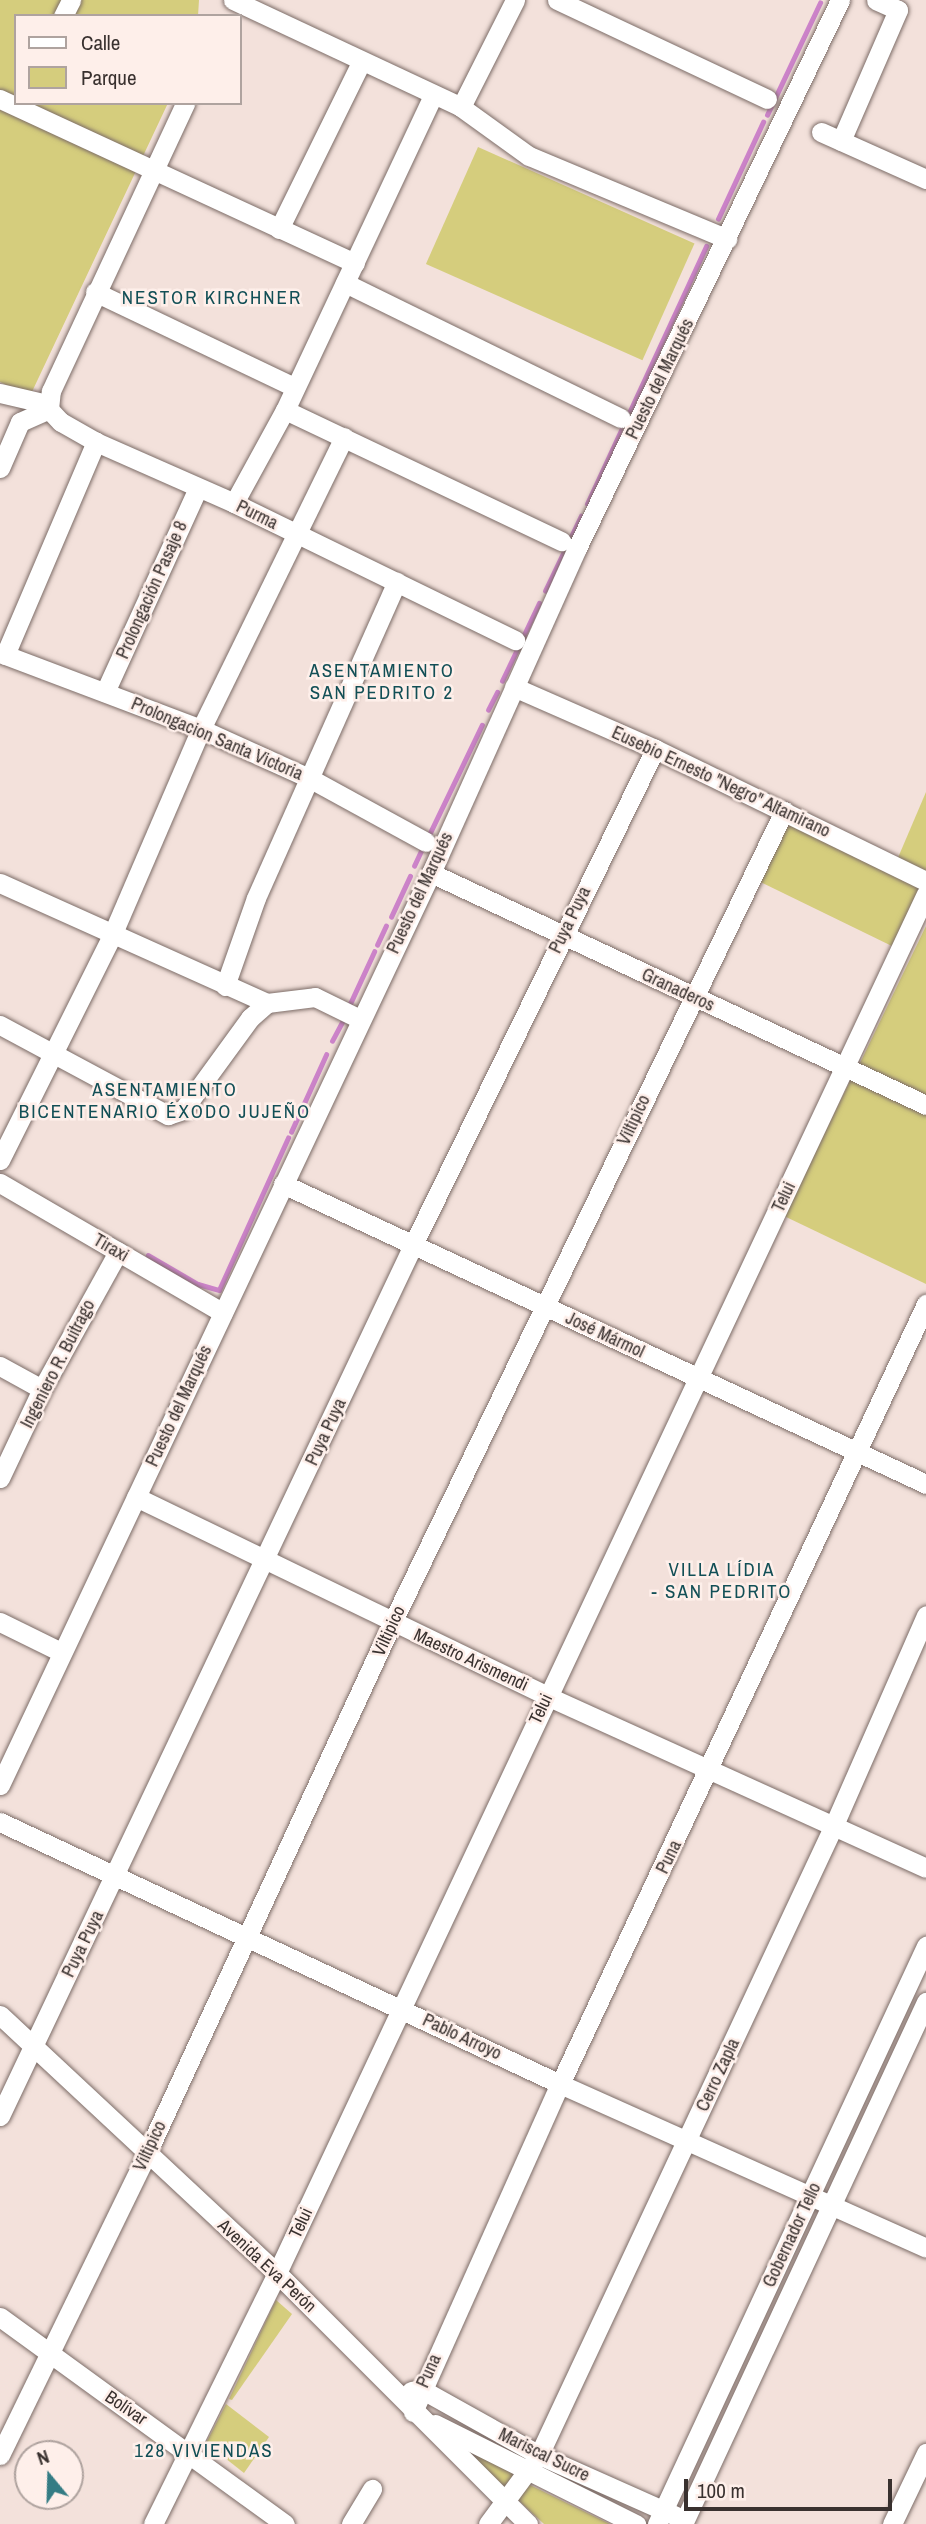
<!DOCTYPE html>
<meta charset="utf-8">
<style>
body{margin:0}
#map{position:relative;width:926px;height:2524px;overflow:hidden;background:#f3e1db;font-family:"Archivo Narrow",sans-serif}
div>[style]{position:absolute}
.green>*{inset:0;background:#d5cd7d;transform-origin:0 0}
.stream>*{height:4.5px;margin:-2.25px;padding:0 2.25px;transform-origin:2.25px;border-radius:2.25px;background:#cc83c9}
.roads{filter:drop-shadow(0 0 2px #7c6c67) drop-shadow(0 0 2px #7c6c67)}
.minor>*{height:19px;margin:-9.5px;padding:0 9.5px;transform-origin:9.5px;border-radius:9.5px;background:#fff}
span{translate:-50% -50%;white-space:nowrap;text-align:center;line-height:1.15;-webkit-text-stroke:5px #feefea;paint-order:stroke}
.street-label{font-size:18px;color:#39312f}
.neighbourhood-label{font-size:19px;color:#124f56;letter-spacing:2px}
.legend{position:absolute;left:14px;top:14px;width:228px;height:91px;box-sizing:border-box;background:#feefea;border:2px solid #afa39f;margin:0;padding:9px 12px;list-style:none;font-size:21px;color:#39312f}
.legend li{display:flex;align-items:center;gap:14px;height:35px}
.legend b{width:35px;border:2px solid #afa39f}
.north{position:absolute;left:14px;top:2440px;width:70px;height:70px;box-sizing:border-box;background:#feefea;border:2px solid #afa39f;border-radius:50%;rotate:341deg;font-size:19px;font-weight:700;line-height:28px;text-align:center;color:#39312f}
.north::after{content:'';display:block;margin:auto;width:24px;height:32px;background:#347c84;clip-path:polygon(50% 0,100% 100%,50% 72%,0 100%)}
.scale{position:absolute;left:684px;top:2479px;width:208px;height:32px;box-sizing:border-box;border:4px solid #39312f;border-top:0;padding-left:9px;font-size:21px;line-height:24px;white-space:nowrap;color:#39312f;-webkit-text-stroke:5px #feefea;paint-order:stroke}
</style>
<div id="map">
<div class="green">
<i style="clip-path:polygon(0 0,199px 0,198px 16px,16px 16px,16px 103px,168px 103px,30px 396px,0 382px)"></i>
<i style="left:478px;top:147px;width:237px;height:128px;rotate:24deg"></i>
<i style="clip-path:polygon(926px 792px,926px 874px,897px 860px)"></i>
<i style="left:785px;top:816px;width:157px;height:70px;rotate:26deg"></i>
<i style="clip-path:polygon(926px 926px,926px 1096px,859px 1065px)"></i>
<i style="clip-path:polygon(853px 1075px,926px 1109px,926px 1284px,784px 1216px)"></i>
<i style="clip-path:polygon(276px 2300px,292px 2314px,232px 2400px,229px 2399px)"></i>
<i style="clip-path:polygon(226px 2404px,269px 2437px,244px 2473px,206px 2443px)"></i>
<i style="clip-path:polygon(445px 2436px,521px 2476px,505px 2491px)"></i>
<i style="clip-path:polygon(528px 2484px,610px 2524px,544px 2524px,516px 2498px)"></i>
</div>
<div class="stream">
<i style="left:767px;top:115px;width:124px;rotate:-64.7deg"></i>
<i style="left:718px;top:219px;width:107px;rotate:-65.1deg"></i>
<i style="left:587px;top:504px;width:284px;rotate:-65.2deg"></i>
<i style="left:545px;top:591px;width:83px;rotate:-64.4deg"></i>
<i style="left:502px;top:681px;width:86px;rotate:-64.6deg"></i>
<i style="left:488px;top:710px;width:20px;rotate:-63deg"></i>
<i style="left:428px;top:837px;width:124px;rotate:-64.3deg"></i>
<i style="left:414px;top:866px;width:23px;rotate:-65deg"></i>
<i style="left:391px;top:917px;width:45px;rotate:-65.1deg"></i>
<i style="left:377px;top:945px;width:21px;rotate:-65deg"></i>
<i style="left:349px;top:1006px;width:60px;rotate:-65.2deg"></i>
<i style="left:332px;top:1041px;width:26px;rotate:-62deg"></i>
<i style="left:291px;top:1132px;width:85px;rotate:-65.6deg"></i>
<i style="left:148px;top:1255px;width:58px;rotate:30.1deg"></i>
<i style="left:198px;top:1284px;width:22px;rotate:16deg"></i>
<i style="left:219px;top:1290px;width:167px;rotate:-65.6deg"></i>
</div>
<div class="roads">
<div class="minor">
<i style="left:233px;top:0;width:252px;rotate:25.1deg"></i>
<i style="left:461px;top:107px;width:84px;rotate:35.8deg"></i>
<i style="left:529px;top:156px;width:215px;rotate:22.7deg"></i>
<i style="left:557px;top:0;width:232px;rotate:25.2deg"></i>
<i style="left:63px;top:16px;width:18px;rotate:-63deg"></i>
<i style="left:0;top:99px;width:391px;rotate:24.8deg"></i>
<i style="left:461px;top:107px;width:120px;rotate:-63.2deg"></i>
<i style="left:821px;top:132px;width:115px;rotate:24.1deg"></i>
<i style="left:841px;top:141px;width:143px;rotate:-66.5deg"></i>
<i style="left:898px;top:10px;width:24px;rotate:-156deg"></i>
<i style="left:279px;top:229px;width:186px;rotate:-63.8deg"></i>
<i style="left:345px;top:283px;width:307px;rotate:26.1deg"></i>
<i style="left:95px;top:292px;width:221px;rotate:25.5deg"></i>
<i style="left:0;top:393px;width:44px;rotate:13.1deg"></i>
<i style="left:43px;top:403px;width:26px;rotate:47deg"></i>
<i style="left:61px;top:422px;width:40px;rotate:29.7deg"></i>
<i style="left:96px;top:442px;width:151px;rotate:23.8deg"></i>
<i style="left:234px;top:503px;width:313px;rotate:26deg"></i>
<i style="left:285px;top:410px;width:306px;rotate:25.4deg"></i>
<i style="left:0;top:468px;width:50px;rotate:-66.5deg"></i>
<i style="left:20px;top:422px;width:32px;rotate:-24deg"></i>
<i style="left:49px;top:409px;width:18px;rotate:-84deg"></i>
<i style="left:51px;top:391px;width:318px;rotate:-65deg"></i>
<i style="left:234px;top:503px;width:106px;rotate:-61.3deg"></i>
<i style="left:285px;top:410px;width:348px;rotate:-64.8deg"></i>
<i style="left:0;top:653px;width:215px;rotate:20.7deg"></i>
<i style="left:201px;top:729px;width:119px;rotate:24.4deg"></i>
<i style="left:309px;top:778px;width:133px;rotate:28.7deg"></i>
<i style="left:5px;top:655px;width:232px;rotate:-66.9deg"></i>
<i style="left:514px;top:687px;width:154px;rotate:23.7deg"></i>
<i style="left:655px;top:749px;width:301px;rotate:26deg"></i>
<i style="left:105px;top:692px;width:224px;rotate:-65.5deg"></i>
<i style="left:431px;top:873px;width:547px;rotate:25.11deg"></i>
<i style="left:0;top:883px;width:293px;rotate:24.2deg"></i>
<i style="left:267px;top:1003px;width:48px;rotate:-7.1deg"></i>
<i style="left:315px;top:997px;width:50px;rotate:26.1deg"></i>
<i style="left:225px;top:986px;width:93px;rotate:-70.6deg"></i>
<i style="left:256px;top:898px;width:346px;rotate:-66deg"></i>
<i style="left:0;top:1025px;width:191px;rotate:28.2deg"></i>
<i style="left:168px;top:1115px;width:16px;rotate:-18deg"></i>
<i style="left:183px;top:1110px;width:114px;rotate:-53.9deg"></i>
<i style="left:250px;top:1018px;width:23px;rotate:-41deg"></i>
<i style="left:0;top:1160px;width:254px;rotate:-63.5deg"></i>
<i style="left:113px;top:933px;width:222px;rotate:-66.7deg"></i>
<i style="left:201px;top:729px;width:325px;rotate:-63.9deg"></i>
<i style="left:0;top:1183px;width:258px;rotate:30.2deg"></i>
<i style="left:283px;top:1184px;width:710px;rotate:25.01deg"></i>
<i style="left:0;top:1366px;width:48px;rotate:28.7deg"></i>
<i style="left:0;top:1478px;width:98px;rotate:-64.7deg"></i>
<i style="left:42px;top:1389px;width:157px;rotate:-61deg"></i>
<i style="left:136px;top:1497px;width:457px;rotate:25.8deg"></i>
<i style="left:547px;top:1696px;width:416px;rotate:24.4deg"></i>
<i style="left:0;top:1622px;width:68px;rotate:26.2deg"></i>
<i style="left:0;top:1785px;width:1009px;rotate:-64.71deg"></i>
<i style="left:431px;top:873px;width:356px;rotate:-65.8deg"></i>
<i style="left:577px;top:548px;width:608px;rotate:-64.36deg"></i>
<i style="left:0;top:1822px;width:618px;rotate:25.07deg"></i>
<i style="left:560px;top:2084px;width:401px;rotate:24.1deg"></i>
<i style="left:0;top:2015px;width:379px;rotate:43deg"></i>
<i style="left:277px;top:2273px;width:355px;rotate:45deg"></i>
<i style="left:0;top:2116px;width:964px;rotate:-64.63deg"></i>
<i style="left:413px;top:1245px;width:552px;rotate:-63.99deg"></i>
<i style="left:0;top:2317px;width:352px;rotate:36deg"></i>
<i style="left:411px;top:2391px;width:10px;rotate:-11deg"></i>
<i style="left:421px;top:2389px;width:135px;rotate:29.2deg"></i>
<i style="left:539px;top:2455px;width:150px;rotate:24deg"></i>
<i style="left:413px;top:2412px;width:359px;rotate:-65.9deg"></i>
<i style="left:560px;top:2084px;width:862px;rotate:-64.86deg"></i>
<i style="left:435px;top:2424px;width:225px;rotate:26.5deg"></i>
<i style="left:0;top:2455px;width:336px;rotate:-64deg"></i>
<i style="left:147px;top:2153px;width:584px;rotate:-65.19deg"></i>
<i style="left:392px;top:1623px;width:902px;rotate:-64.23deg"></i>
<i style="left:153px;top:2524px;width:280px;rotate:-63.7deg"></i>
<i style="left:277px;top:2273px;width:1524px;rotate:-64.8deg"></i>
<i style="left:351px;top:2524px;width:41px;rotate:-59deg"></i>
<i style="left:488px;top:2524px;width:86px;rotate:-53.5deg"></i>
<i style="left:539px;top:2455px;width:696px;rotate:-64.91deg"></i>
<i style="left:834px;top:1825px;width:229px;rotate:-66.3deg"></i>
<i style="left:657px;top:2524px;width:638px;rotate:-65.04deg"></i>
<i style="left:683px;top:2524px;width:576px;rotate:-65.04deg"></i>
<i style="left:892px;top:2524px;width:79px;rotate:-64.4deg"></i>
</div>
</div>
<div class="street-label">
<span style="left:660px;top:379px;rotate:-64deg">Puesto del Marqués</span>
<span style="left:257px;top:515px;rotate:26deg">Purma</span>
<span style="left:152px;top:590px;rotate:-66deg">Prolongación Pasaje 8</span>
<span style="left:217px;top:739px;rotate:23deg">Prolongacion Santa Victoria</span>
<span style="left:721px;top:782px;rotate:25deg">Eusebio Ernesto "Negro" Altamirano</span>
<span style="left:420px;top:893px;rotate:-65deg">Puesto del Marqués</span>
<span style="left:570px;top:920px;rotate:-64deg">Puya Puya</span>
<span style="left:678px;top:990px;rotate:25deg">Granaderos</span>
<span style="left:634px;top:1120px;rotate:-65deg">Viltipico</span>
<span style="left:784px;top:1197px;rotate:-65deg">Telui</span>
<span style="left:111px;top:1248px;rotate:30deg">Tiraxi</span>
<span style="left:605px;top:1335px;rotate:25deg">José Mármol</span>
<span style="left:58px;top:1364px;rotate:-63deg">Ingeniero R. Buitrago</span>
<span style="left:179px;top:1406px;rotate:-65deg">Puesto del Marqués</span>
<span style="left:326px;top:1432px;rotate:-65deg">Puya Puya</span>
<span style="left:389px;top:1631px;rotate:-65deg">Viltipico</span>
<span style="left:471px;top:1660px;rotate:25deg">Maestro Arismendi</span>
<span style="left:541px;top:1709px;rotate:-65deg">Telui</span>
<span style="left:669px;top:1857px;rotate:-64deg">Puna</span>
<span style="left:83px;top:1944px;rotate:-64deg">Puya Puya</span>
<span style="left:462px;top:2037px;rotate:25deg">Pablo Arroyo</span>
<span style="left:718px;top:2075px;rotate:-65deg">Cerro Zapla</span>
<span style="left:150px;top:2146px;rotate:-65deg">Viltipico</span>
<span style="left:301px;top:2223px;rotate:-65deg">Telui</span>
<span style="left:792px;top:2235px;rotate:-65deg">Gobernador Tello</span>
<span style="left:267px;top:2266px;rotate:43deg">Avenida Eva Perón</span>
<span style="left:429px;top:2371px;rotate:-66deg">Puna</span>
<span style="left:126px;top:2408px;rotate:34deg">Bolívar</span>
<span style="left:544px;top:2455px;rotate:26deg">Mariscal Sucre</span>
</div>
<div class="neighbourhood-label">
<span style="left:212px;top:298px">NESTOR KIRCHNER</span>
<span style="left:382px;top:682px">ASENTAMIENTO<br>SAN PEDRITO 2</span>
<span style="left:165px;top:1101px">ASENTAMIENTO<br>BICENTENARIO ÉXODO JUJEÑO</span>
<span style="left:722px;top:1581px">VILLA LÍDIA<br>- SAN PEDRITO</span>
<span style="left:204px;top:2451px">128 VIVIENDAS</span>
</div>
<ul class="legend">
<li><b style="height:9px;background:#fff"></b>Calle</li>
<li><b style="height:19px;background:#d5cd7d"></b>Parque</li>
</ul>
<div class="north">N</div>
<div class="scale">100 m</div>
</div>
